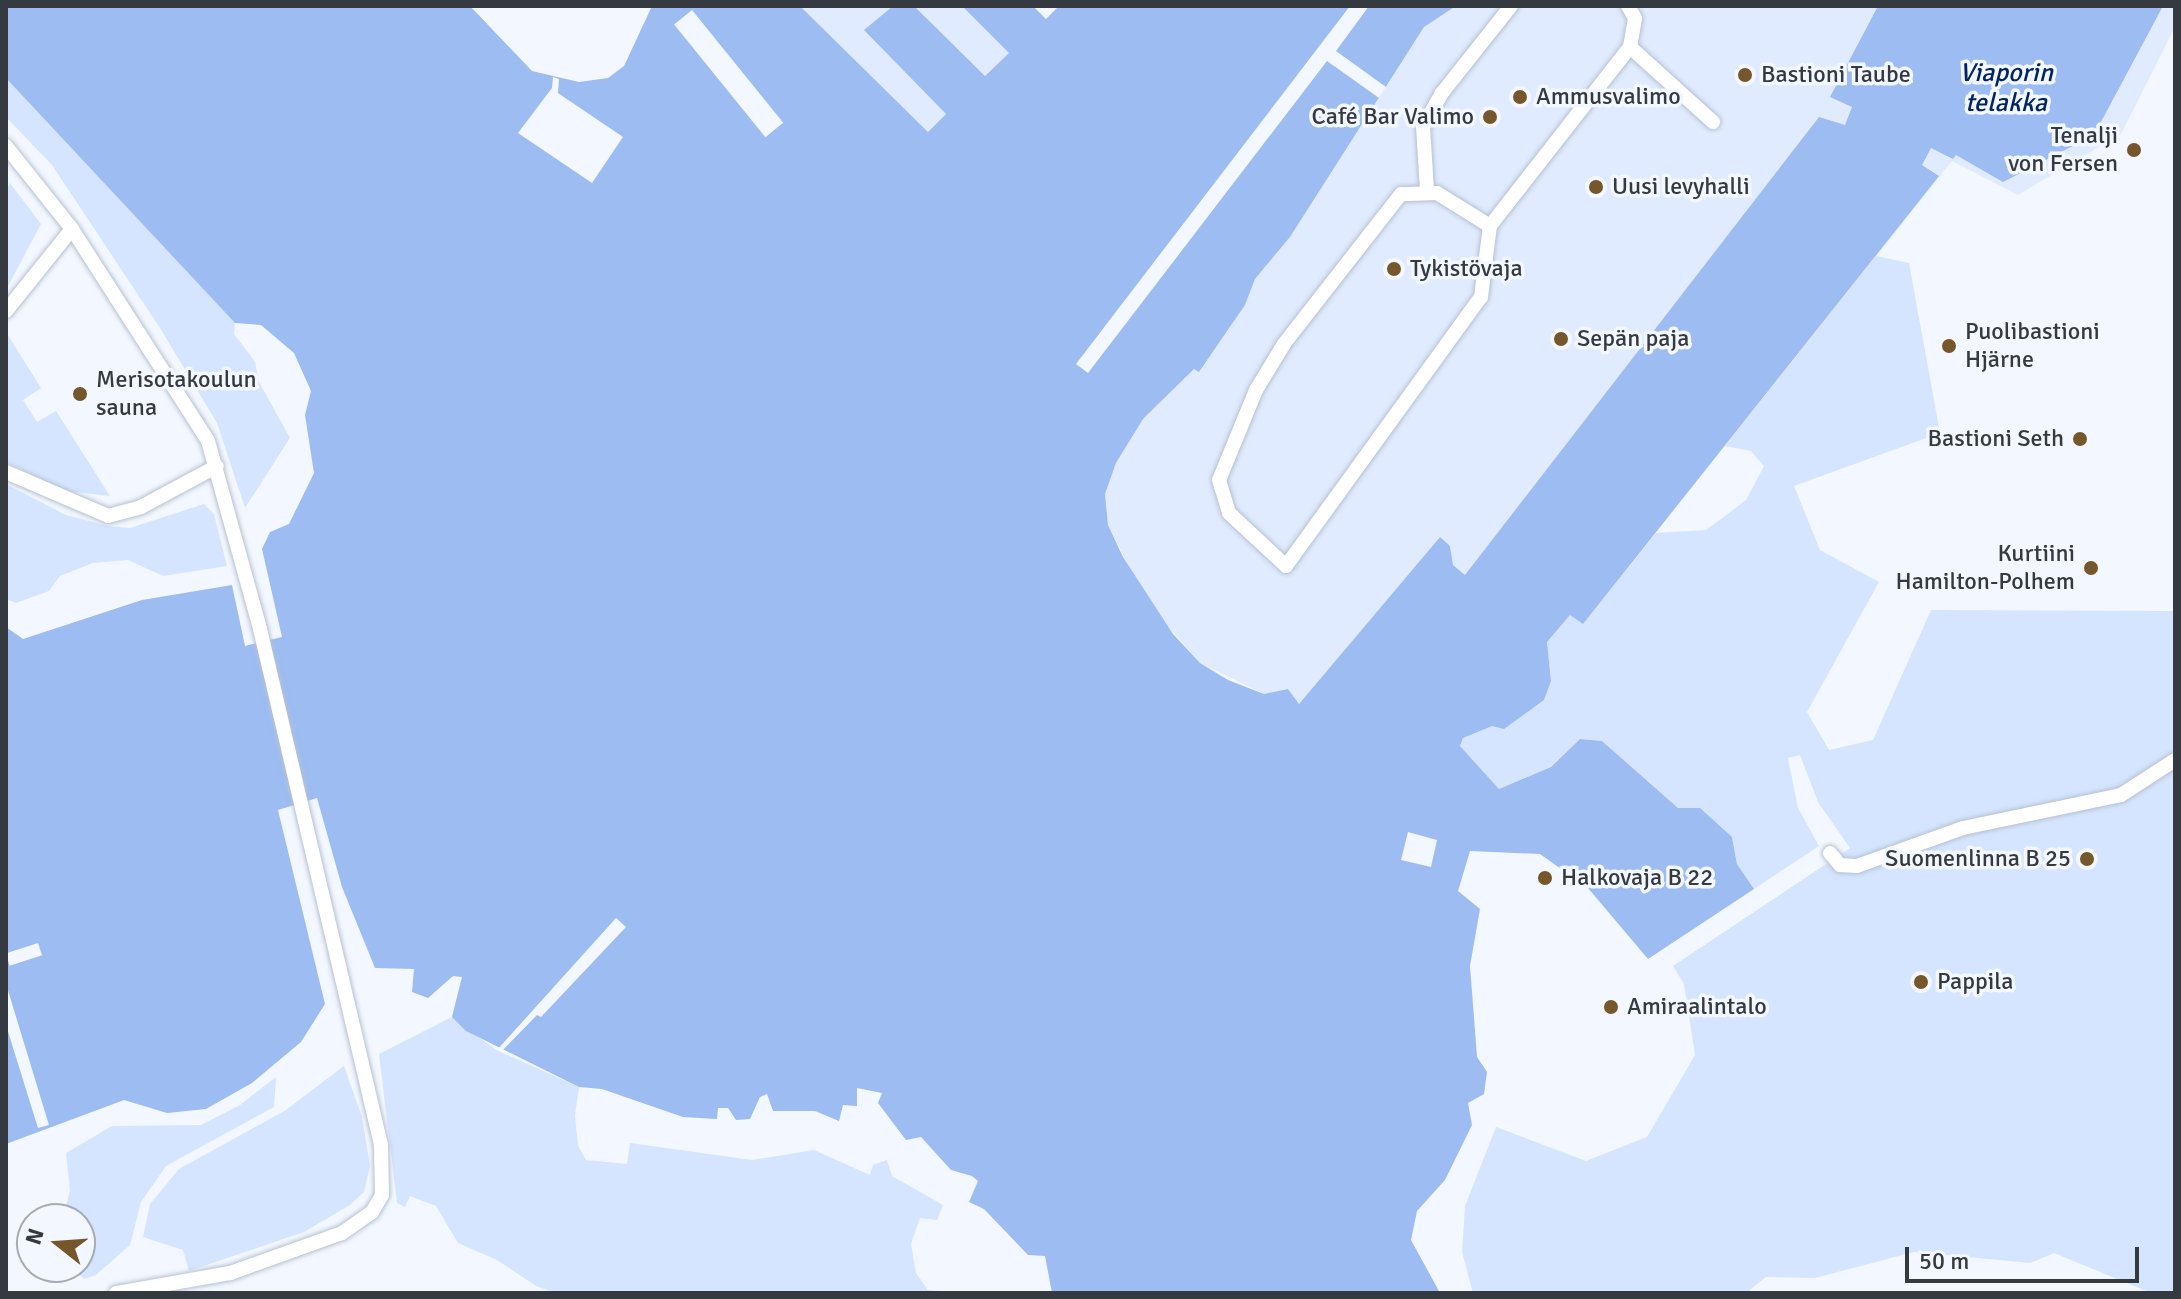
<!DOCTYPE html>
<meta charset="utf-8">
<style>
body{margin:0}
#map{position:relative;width:2181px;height:1299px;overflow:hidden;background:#f3f7ff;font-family:Signika,sans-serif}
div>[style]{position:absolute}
.built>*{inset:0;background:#e0ebff}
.green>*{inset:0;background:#d5e5ff}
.water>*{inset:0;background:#9cbcf2}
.pier>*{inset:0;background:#f3f7ff;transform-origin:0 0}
.roads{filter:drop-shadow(0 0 2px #b6c1d2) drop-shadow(0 0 2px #b6c1d2)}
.service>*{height:14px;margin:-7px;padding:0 7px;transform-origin:7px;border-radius:7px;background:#fff}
.dots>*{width:22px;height:22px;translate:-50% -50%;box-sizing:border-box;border:4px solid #f3f7ff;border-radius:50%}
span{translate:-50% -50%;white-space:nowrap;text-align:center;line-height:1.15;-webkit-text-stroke:7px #f3f7ff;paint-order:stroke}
.poi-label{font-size:24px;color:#353940}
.left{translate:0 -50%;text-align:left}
.right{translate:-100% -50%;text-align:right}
.water-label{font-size:26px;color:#022562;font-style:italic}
.frame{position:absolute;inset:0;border:8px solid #353940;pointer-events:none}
.north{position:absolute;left:16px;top:1203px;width:80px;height:80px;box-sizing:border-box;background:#f3f7ff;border:2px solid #a7abb3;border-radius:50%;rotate:287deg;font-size:22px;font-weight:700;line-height:32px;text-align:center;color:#353940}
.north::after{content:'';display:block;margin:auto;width:28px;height:36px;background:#75572b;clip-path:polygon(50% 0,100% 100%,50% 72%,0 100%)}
.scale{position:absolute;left:1905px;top:1247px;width:234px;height:36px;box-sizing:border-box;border:4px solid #353940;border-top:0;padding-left:10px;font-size:24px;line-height:28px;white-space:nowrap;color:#353940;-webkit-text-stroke:6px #f3f7ff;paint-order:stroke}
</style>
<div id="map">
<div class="built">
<i style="clip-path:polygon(800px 6px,893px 6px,865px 30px,946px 114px,928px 132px)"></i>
<i style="clip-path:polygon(914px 6px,962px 6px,1009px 53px,985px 76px)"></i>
<i style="clip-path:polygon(1456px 6px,2175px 6px,2175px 27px,2121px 134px,2018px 195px,1952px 161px,1583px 624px,1547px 643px,1453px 565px,1450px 546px,1440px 537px,1299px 704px,1288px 689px,1265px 694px,1200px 663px,1147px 602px,1108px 525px,1105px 494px,1116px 463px,1143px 419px,1194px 369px,1200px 371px,1245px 305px,1255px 279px,1290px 237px,1424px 27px)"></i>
</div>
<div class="green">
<i style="clip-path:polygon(6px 77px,235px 323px,234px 334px,255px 362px,259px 382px,290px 438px,245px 508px,217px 423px,160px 328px,52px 165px,6px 117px)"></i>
<i style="clip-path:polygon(10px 183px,41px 224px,6px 290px,6px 190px)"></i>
<i style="clip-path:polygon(1876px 256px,1909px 263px,1940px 433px,1794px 486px,1820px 550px,1879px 582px,1807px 712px,1829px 750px,1873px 740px,1931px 610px,2175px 611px,2173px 1293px,2151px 1293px,2054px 1253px,2030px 1263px,1914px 1252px,1815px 1278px,1766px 1277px,1746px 1293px,1473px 1293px,1462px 1252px,1465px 1206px,1496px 1127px,1586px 1161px,1647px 1137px,1695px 1055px,1684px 984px,1673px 966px,1850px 848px,1818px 802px,1800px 755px,1788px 758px,1798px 808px,1819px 846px,1754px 889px,1737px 864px,1732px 837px,1678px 808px,1602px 741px,1580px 739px,1551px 767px,1499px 789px,1460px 746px,1463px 738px,1544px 700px,1551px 680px,1547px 643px,1570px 615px,1583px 624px,1656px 533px,1706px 530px,1746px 500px,1764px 466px,1751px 451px,1725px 446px)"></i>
<i style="clip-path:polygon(6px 332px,41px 388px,23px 400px,37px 422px,56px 411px,110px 496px,65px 491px,6px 462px)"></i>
<i style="clip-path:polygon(6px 484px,66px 515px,108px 526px,130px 528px,204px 504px,214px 514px,227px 566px,163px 576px,128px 560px,93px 563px,60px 576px,49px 591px,16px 603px,6px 599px)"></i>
<i style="clip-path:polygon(452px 1017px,496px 1050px,579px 1087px,575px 1115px,578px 1146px,586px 1160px,627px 1164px,630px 1143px,752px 1160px,814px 1150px,870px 1175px,873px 1165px,887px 1160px,892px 1176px,943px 1205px,937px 1220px,920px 1218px,911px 1244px,916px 1273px,928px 1290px,964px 1293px,556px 1293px,536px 1286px,497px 1260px,458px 1243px,436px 1206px,410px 1196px,405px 1207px,397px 1203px,379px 1054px)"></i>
<i style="clip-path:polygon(344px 1066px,362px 1117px,370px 1166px,364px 1192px,350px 1205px,304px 1232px,189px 1271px,183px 1250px,143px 1237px,150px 1204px,179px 1169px,286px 1110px)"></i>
<i style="clip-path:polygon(276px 1077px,274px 1107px,166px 1166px,141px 1202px,130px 1245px,96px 1275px,84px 1279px,73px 1268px,80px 1267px,80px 1219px,63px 1219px,70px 1190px,66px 1153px,112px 1126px,201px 1125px,240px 1105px)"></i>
</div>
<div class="water">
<i style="clip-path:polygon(evenodd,6px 6px,470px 6px,532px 71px,579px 82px,608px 78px,624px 66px,652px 6px,800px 6px,928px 132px,946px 114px,864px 30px,893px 6px,914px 6px,985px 76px,1009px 53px,962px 6px,1033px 6px,1046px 19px,1059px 6px,1456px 6px,1424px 27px,1290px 237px,1255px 279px,1245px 305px,1199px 372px,1194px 369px,1143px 419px,1116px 463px,1105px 494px,1108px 525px,1123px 557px,1173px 634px,1200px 663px,1228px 680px,1264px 694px,1288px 689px,1299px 704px,1440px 537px,1450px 546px,1453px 565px,1465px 575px,1819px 117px,1845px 125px,1852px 107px,1830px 97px,1878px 6px,2163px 6px,2094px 135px,2003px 182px,1956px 155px,1953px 159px,1931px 148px,1922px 165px,1939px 176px,1583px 624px,1570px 615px,1547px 642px,1551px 681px,1544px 700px,1504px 729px,1492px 726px,1463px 738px,1460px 746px,1499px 789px,1551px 767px,1580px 739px,1602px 741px,1678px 808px,1700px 808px,1732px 837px,1737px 864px,1754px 889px,1648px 959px,1588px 888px,1540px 854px,1470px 851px,1458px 891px,1480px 909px,1470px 966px,1477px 1057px,1487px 1072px,1484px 1094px,1468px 1103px,1472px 1125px,1445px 1180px,1417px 1211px,1411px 1240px,1440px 1293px,1052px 1293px,1045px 1256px,1028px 1255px,984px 1209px,969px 1202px,978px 1181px,972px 1176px,951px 1170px,921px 1137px,906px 1140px,878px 1103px,882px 1093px,857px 1088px,857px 1106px,843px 1105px,839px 1121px,815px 1111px,773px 1111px,767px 1094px,760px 1097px,750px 1119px,736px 1120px,728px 1108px,718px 1108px,717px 1119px,683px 1117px,602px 1089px,579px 1087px,466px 1031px,452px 1017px,462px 977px,453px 976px,428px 998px,412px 992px,414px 969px,375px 968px,342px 887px,317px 798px,278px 810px,325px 1004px,301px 1042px,252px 1083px,206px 1109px,167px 1113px,124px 1100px,6px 1144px,6px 627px,23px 639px,142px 600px,232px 585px,245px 646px,282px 637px,262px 549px,270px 532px,289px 524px,314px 473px,305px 415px,311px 391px,294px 353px,261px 325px,235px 323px,6px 78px,6px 6px,1408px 832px,1437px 840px,1431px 867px,1401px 860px,1408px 832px)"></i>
</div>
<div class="pier">
<i style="clip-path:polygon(1350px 6px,1369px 6px,1336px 51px,1386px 87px,1379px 98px,1327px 61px,1088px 373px,1076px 364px)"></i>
<i style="left:692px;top:10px;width:145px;height:23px;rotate:51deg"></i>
<i style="clip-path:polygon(553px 77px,559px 79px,558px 93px,623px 137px,592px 183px,518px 133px,552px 88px)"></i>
<i style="clip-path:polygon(616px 918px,626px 927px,541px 1017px,537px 1015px,501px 1052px,497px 1050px)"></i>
<i style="left:38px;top:943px;width:13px;height:34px;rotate:72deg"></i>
<i style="clip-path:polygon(6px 984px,49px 1125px,38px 1128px,6px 1025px)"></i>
</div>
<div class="roads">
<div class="service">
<i style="left:1630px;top:47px;width:112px;rotate:42.1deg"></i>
<i style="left:6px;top:146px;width:106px;rotate:51.5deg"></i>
<i style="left:72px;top:229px;width:252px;rotate:57.3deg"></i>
<i style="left:208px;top:441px;width:195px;rotate:74.5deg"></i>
<i style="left:260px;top:629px;width:530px;rotate:76.8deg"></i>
<i style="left:381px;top:1145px;width:50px;rotate:88.9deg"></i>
<i style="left:382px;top:1195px;width:20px;rotate:120deg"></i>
<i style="left:372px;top:1212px;width:37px;rotate:145deg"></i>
<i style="left:342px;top:1233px;width:119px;rotate:160.3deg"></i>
<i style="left:230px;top:1273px;width:116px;rotate:170deg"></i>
<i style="left:1427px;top:190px;width:63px;rotate:-93.6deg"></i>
<i style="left:1423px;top:127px;width:39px;rotate:-61deg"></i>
<i style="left:1442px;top:93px;width:111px;rotate:-51.6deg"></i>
<i style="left:1490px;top:226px;width:62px;rotate:-148.1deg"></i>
<i style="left:1437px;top:193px;width:36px;rotate:178deg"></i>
<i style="left:1401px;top:194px;width:190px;rotate:128deg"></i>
<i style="left:1284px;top:344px;width:54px;rotate:121.3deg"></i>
<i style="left:1256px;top:390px;width:97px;rotate:112.3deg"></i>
<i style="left:1219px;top:480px;width:34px;rotate:73deg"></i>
<i style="left:1229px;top:513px;width:78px;rotate:42.9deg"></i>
<i style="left:1286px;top:566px;width:332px;rotate:-54.1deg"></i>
<i style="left:1481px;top:297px;width:72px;rotate:-82.8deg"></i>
<i style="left:1490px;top:226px;width:227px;rotate:-52deg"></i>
<i style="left:1630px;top:47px;width:29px;rotate:-80deg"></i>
<i style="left:1635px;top:18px;width:14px;rotate:-120deg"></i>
<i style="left:6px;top:311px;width:105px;rotate:-51.2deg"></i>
<i style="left:6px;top:472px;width:111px;rotate:23.3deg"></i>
<i style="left:108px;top:516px;width:34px;rotate:-15deg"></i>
<i style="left:141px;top:507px;width:86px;rotate:-28.3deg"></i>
<i style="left:1830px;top:853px;width:16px;rotate:50deg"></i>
<i style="left:1840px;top:865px;width:17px;rotate:3deg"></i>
<i style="left:1857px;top:866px;width:113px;rotate:-19.7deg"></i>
<i style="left:1963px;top:828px;width:161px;rotate:-11.8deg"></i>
<i style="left:2121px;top:795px;width:64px;rotate:-32.9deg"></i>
</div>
</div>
<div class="dots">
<i style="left:1745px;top:75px;background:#75572b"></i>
<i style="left:1520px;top:97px;background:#75572b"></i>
<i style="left:1490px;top:117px;background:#75572b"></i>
<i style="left:2134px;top:150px;background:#75572b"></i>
<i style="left:1596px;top:187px;background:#75572b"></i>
<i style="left:1394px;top:269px;background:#75572b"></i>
<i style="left:1561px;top:339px;background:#75572b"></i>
<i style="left:1949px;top:346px;background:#75572b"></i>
<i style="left:80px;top:394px;background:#75572b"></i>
<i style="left:2080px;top:439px;background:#75572b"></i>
<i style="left:2091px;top:568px;background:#75572b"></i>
<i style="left:2087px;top:859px;background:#75572b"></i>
<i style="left:1545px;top:878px;background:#75572b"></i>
<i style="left:1921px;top:982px;background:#75572b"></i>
<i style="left:1611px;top:1007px;background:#75572b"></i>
</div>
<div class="poi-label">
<span class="left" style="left:1761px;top:75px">Bastioni Taube</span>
<span class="left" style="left:1536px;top:97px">Ammusvalimo</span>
<span class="right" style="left:1474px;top:117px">Café Bar Valimo</span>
<span class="right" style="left:2118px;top:150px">Tenalji<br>von Fersen</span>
<span class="left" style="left:1612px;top:187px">Uusi levyhalli</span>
<span class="left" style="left:1410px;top:269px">Tykistövaja</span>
<span class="left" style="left:1965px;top:346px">Puolibastioni<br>Hjärne</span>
<span class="left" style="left:1577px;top:339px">Sepän paja</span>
<span class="left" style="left:96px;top:394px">Merisotakoulun<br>sauna</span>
<span class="right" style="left:2064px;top:439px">Bastioni Seth</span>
<span class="right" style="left:2075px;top:568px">Kurtiini<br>Hamilton-Polhem</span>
<span class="right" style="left:2071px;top:859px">Suomenlinna B 25</span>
<span class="left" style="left:1561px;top:878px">Halkovaja B 22</span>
<span class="left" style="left:1937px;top:982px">Pappila</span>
<span class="left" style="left:1627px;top:1007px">Amiraalintalo</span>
</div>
<div class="water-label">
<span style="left:2006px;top:89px">Viaporin<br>telakka</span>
</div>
<div class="frame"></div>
<div class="north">N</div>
<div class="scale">50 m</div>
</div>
